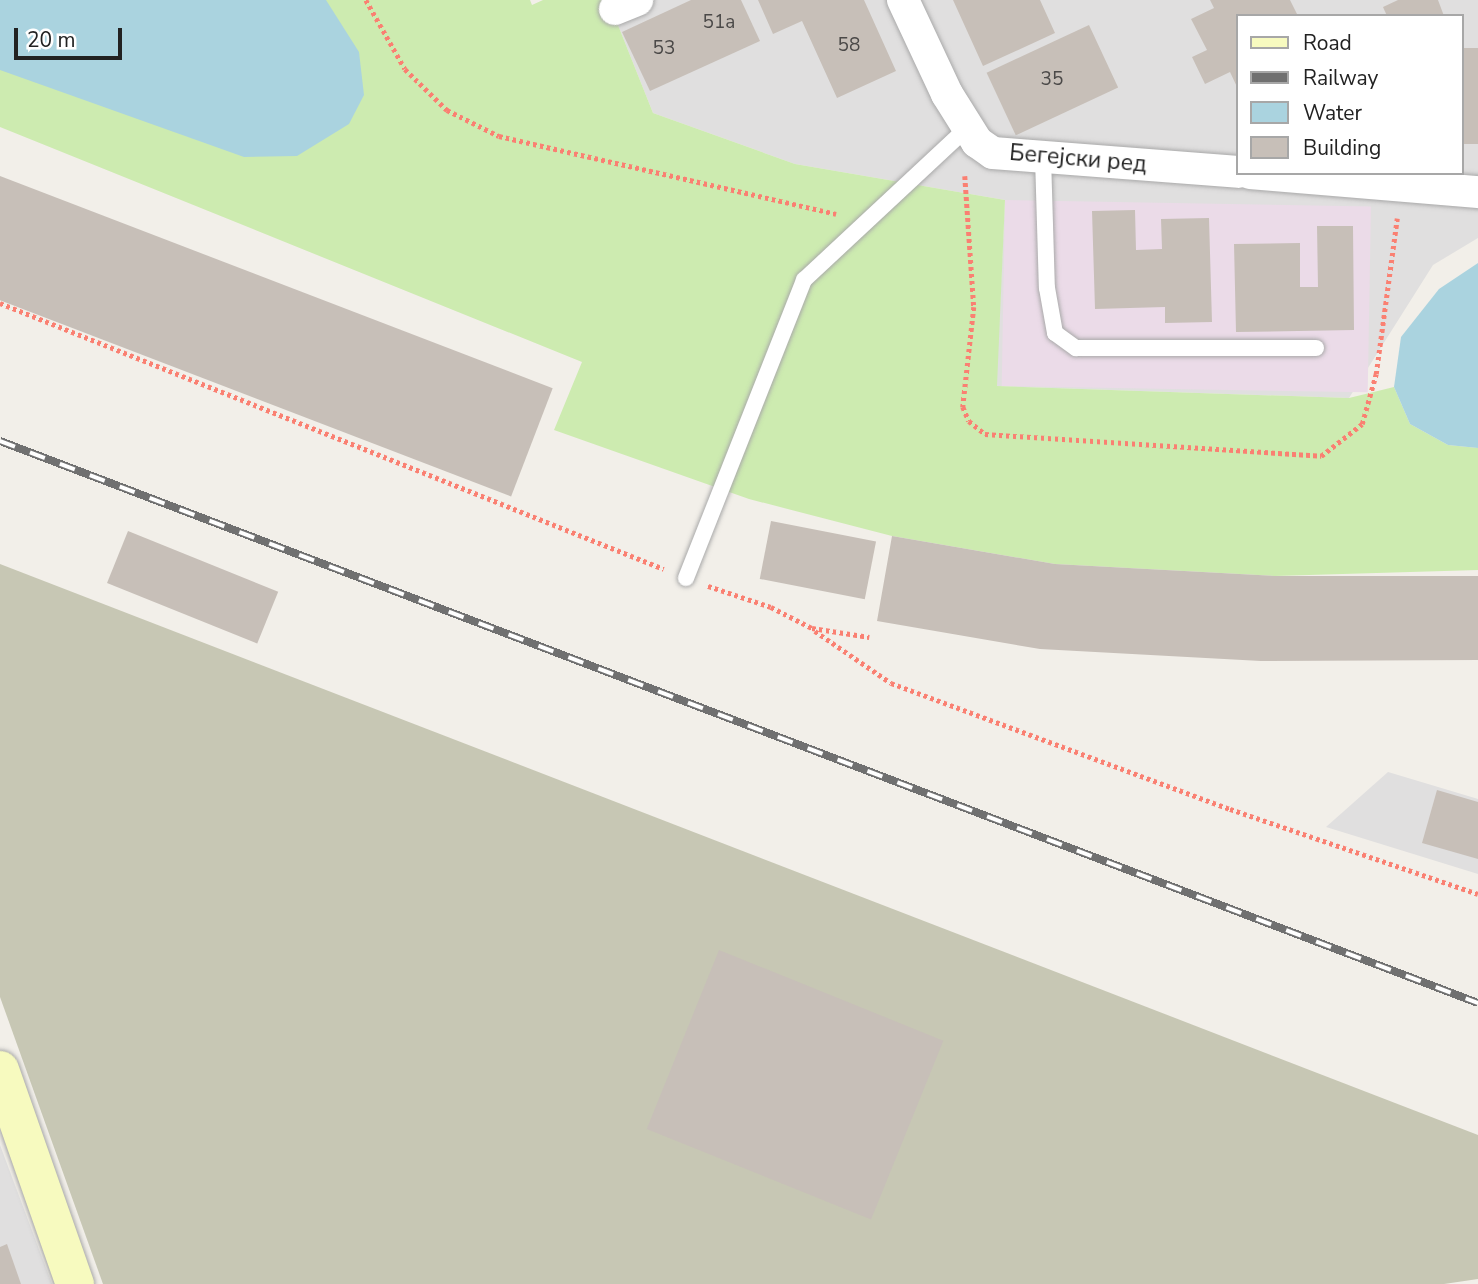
<!DOCTYPE html>
<meta charset="utf-8">
<style>
body{margin:0}
#map{position:relative;width:1478px;height:1284px;overflow:hidden;background:#f2efe9;font-family:"Nunito Sans",sans-serif}
div>[style]{position:absolute}
.residential>*{inset:0;background:#e0dfdf}
.industrial>*{inset:0;background:#ebdbe8;transform-origin:0 0}
.construction>*{inset:0;background:#c7c7b4}
.grass>*{inset:0;background:#cdebb0}
.water>*{inset:0;background:#aad3df}
.building>*{inset:0;background:#c7bfb8;transform-origin:0 0}
.path>*{height:4.5px;margin-top:-2.25px;transform-origin:0;background:repeating-linear-gradient(90deg,#fa8072 0 3.5px,transparent 0 7px)}
.roads{filter:drop-shadow(0 0 2px #a9a9a9) drop-shadow(0 0 2px #a9a9a9)}
.lane>*{height:16px;margin:-8px;padding:0 8px;transform-origin:8px;border-radius:8px;background:#fff}
.street>*{height:32px;margin:-16px;padding:0 16px;transform-origin:16px;border-radius:16px;background:#fff}
.secondary>*{height:38px;margin:-19px;padding:0 19px;transform-origin:19px;border-radius:19px;background:#f7fabf}
.rail>*{height:8px;margin-top:-4px;transform-origin:0;background:repeating-linear-gradient(90deg,#fff 0 16px,#707070 0 32px);box-sizing:border-box;border-block:2px solid #707070}
span{translate:-50% -50%;white-space:nowrap;text-align:center;line-height:1.15;-webkit-text-stroke:5px #fff;paint-order:stroke}
.number-label{font-size:19px;color:#4b4948}
.number-label span{-webkit-text-stroke-width:0}
.street-label{font-size:23px;color:#222}
.legend{position:absolute;left:1236px;top:14px;width:228px;height:161px;box-sizing:border-box;background:#fff;border:2px solid #a7a7a7;margin:0;padding:9px 12px;list-style:none;font-size:21px;color:#222}
.legend li{display:flex;align-items:center;gap:14px;height:35px}
.legend b{width:35px;border:2px solid #a7a7a7}
.scale{position:absolute;left:14px;top:28px;width:108px;height:32px;box-sizing:border-box;border:4px solid #222;border-top:0;padding-left:9px;font-size:21px;line-height:24px;white-space:nowrap;color:#222;-webkit-text-stroke:5px #fff;paint-order:stroke}
</style>
<div id="map">
<div class="residential">
<i style="clip-path:polygon(evenodd,608px 0,1478px 0,1478px 238px,1433px 265px,1349px 398px,996px 386px,1005px 200px,795px 164px,653px 113px,608px 0,1238px 16px,1462px 16px,1462px 173px,1238px 173px,1238px 16px)"></i>
<i style="clip-path:polygon(1388px 772px,1478px 799px,1478px 874px,1326px 827px)"></i>
<i style="clip-path:polygon(0 1145px,52px 1284px,0 1284px)"></i>
</div>
<div class="industrial">
<i style="left:1005px;top:200px;width:366px;height:186px;rotate:1deg"></i>
</div>
<div class="construction">
<i style="clip-path:polygon(0 564px,1478px 1135px,1478px 1279px,1444px 1284px,103px 1284px,0 997px)"></i>
</div>
<div class="grass">
<i style="clip-path:polygon(0 0,530px 0,532px 5px,543px 0,608px 0,653px 113px,795px 164px,1005px 200px,997px 386px,1349px 398px,1394px 387px,1410px 424px,1448px 445px,1478px 448px,1478px 570px,1275px 576px,1055px 564px,892px 536px,749px 499px,554px 430px,582px 362px,0 127px)"></i>
</div>
<div class="water">
<i style="clip-path:polygon(0 0,326px 0,359px 52px,364px 95px,349px 124px,297px 156px,244px 157px,0 70px)"></i>
<i style="clip-path:polygon(1478px 263px,1478px 448px,1448px 445px,1410px 424px,1394px 387px,1401px 337px,1439px 289px)"></i>
</div>
<div class="building">
<i style="clip-path:polygon(691px 0,741px 0,760px 41px,650px 91px,622px 32px)"></i>
<i style="clip-path:polygon(758px 0,864px 0,896px 71px,837px 98px,802px 21px,773px 34px)"></i>
<i style="clip-path:polygon(953px 0,1040px 0,1055px 33px,983px 66px)"></i>
<i style="clip-path:polygon(1210px 0,1290px 0,1298px 16px,1238px 16px,1238px 89px,1230px 72px,1205px 84px,1192px 57px,1207px 50px,1191px 19px,1214px 8px)"></i>
<i style="clip-path:polygon(1398px 0,1438px 0,1444px 16px,1387px 16px,1383px 7px)"></i>
<i style="left:1089px;top:25px;width:69px;height:113px;rotate:65deg"></i>
<i style="left:1478px;top:48px;width:96px;height:17px;rotate:90deg"></i>
<i style="left:0;top:176px;width:592px;height:116px;rotate:21deg"></i>
<i style="clip-path:polygon(1135px 210px,1136px 250px,1162px 249px,1161px 219px,1209px 218px,1212px 322px,1165px 323px,1165px 307px,1095px 309px,1092px 211px)"></i>
<i style="clip-path:polygon(1317px 226px,1353px 226px,1354px 330px,1236px 332px,1234px 244px,1300px 243px,1300px 287px,1318px 287px)"></i>
<i style="left:771px;top:521px;width:107px;height:59px;rotate:11deg"></i>
<i style="left:128px;top:531px;width:162px;height:56px;rotate:22deg"></i>
<i style="clip-path:polygon(892px 536px,1055px 564px,1275px 576px,1478px 576px,1478px 660px,1261px 661px,1040px 649px,877px 621px)"></i>
<i style="clip-path:polygon(1437px 790px,1478px 802px,1478px 859px,1422px 843px)"></i>
<i style="left:719px;top:950px;width:242px;height:193px;rotate:22deg"></i>
<i style="clip-path:polygon(7px 1244px,21px 1284px,0 1284px,0 1247px)"></i>
</div>
<div class="path">
<i style="left:366px;top:0;width:79px;rotate:60.5deg"></i>
<i style="left:405px;top:69px;width:59px;rotate:44.3deg"></i>
<i style="left:447px;top:110px;width:58px;rotate:26.6deg"></i>
<i style="left:499px;top:136px;width:346px;rotate:13deg"></i>
<i style="left:965px;top:176px;width:131px;rotate:86.1deg"></i>
<i style="left:974px;top:307px;width:101px;rotate:96.3deg"></i>
<i style="left:963px;top:407px;width:15px;rotate:67deg"></i>
<i style="left:969px;top:421px;width:21px;rotate:39deg"></i>
<i style="left:985px;top:434px;width:337px;rotate:3.7deg"></i>
<i style="left:1321px;top:456px;width:52px;rotate:-38deg"></i>
<i style="left:1362px;top:424px;width:52px;rotate:-74.4deg"></i>
<i style="left:1376px;top:374px;width:157px;rotate:-82.3deg"></i>
<i style="left:0;top:303px;width:715px;rotate:21.83deg"></i>
<i style="left:708px;top:586px;width:66px;rotate:18.4deg"></i>
<i style="left:771px;top:607px;width:46px;rotate:27.1deg"></i>
<i style="left:812px;top:628px;width:58px;rotate:9deg"></i>
<i style="left:815px;top:631px;width:92px;rotate:34.4deg"></i>
<i style="left:891px;top:683px;width:362px;rotate:20.4deg"></i>
<i style="left:1230px;top:809px;width:262px;rotate:18.9deg"></i>
</div>
<div class="roads">
<div class="lane">
<i style="left:1043px;top:157px;width:131px;rotate:88.3deg"></i>
<i style="left:1047px;top:288px;width:46px;rotate:79.9deg"></i>
<i style="left:1055px;top:333px;width:26px;rotate:36deg"></i>
<i style="left:1076px;top:348px;width:240px"></i>
<i style="left:686px;top:578px;width:321px;rotate:-68.4deg"></i>
<i style="left:804px;top:280px;width:223px;rotate:-43deg"></i>
</div>
<div class="street">
<i style="left:903px;top:0;width:104px;rotate:64.9deg"></i>
<i style="left:947px;top:94px;width:57px;rotate:58deg"></i>
<i style="left:977px;top:142px;width:19px;rotate:35deg"></i>
<i style="left:993px;top:153px;width:246px;rotate:4.4deg"></i>
<i style="left:615px;top:9px;width:24px;rotate:-22deg"></i>
<i style="left:1250px;top:173px;width:229px;rotate:4.8deg"></i>
</div>
<div class="secondary">
<i style="left:0;top:1070px;width:227px;rotate:70.7deg"></i>
</div>
</div>
<div class="rail">
<i style="left:0;top:441px;width:1581px;rotate:20.82deg"></i>
</div>
<div class="number-label">
<span style="left:719px;top:23px">51a</span>
<span style="left:849px;top:46px">58</span>
<span style="left:664px;top:49px">53</span>
<span style="left:1052px;top:80px">35</span>
</div>
<div class="street-label">
<span style="left:1078px;top:159px;rotate:5deg">Бегејски ред</span>
</div>
<ul class="legend">
<li><b style="height:9px;background:#f7fabf"></b>Road</li>
<li><b style="height:9px;background:#707070"></b>Railway</li>
<li><b style="height:19px;background:#aad3df"></b>Water</li>
<li><b style="height:19px;background:#c7bfb8"></b>Building</li>
</ul>
<div class="scale">20 m</div>
</div>
